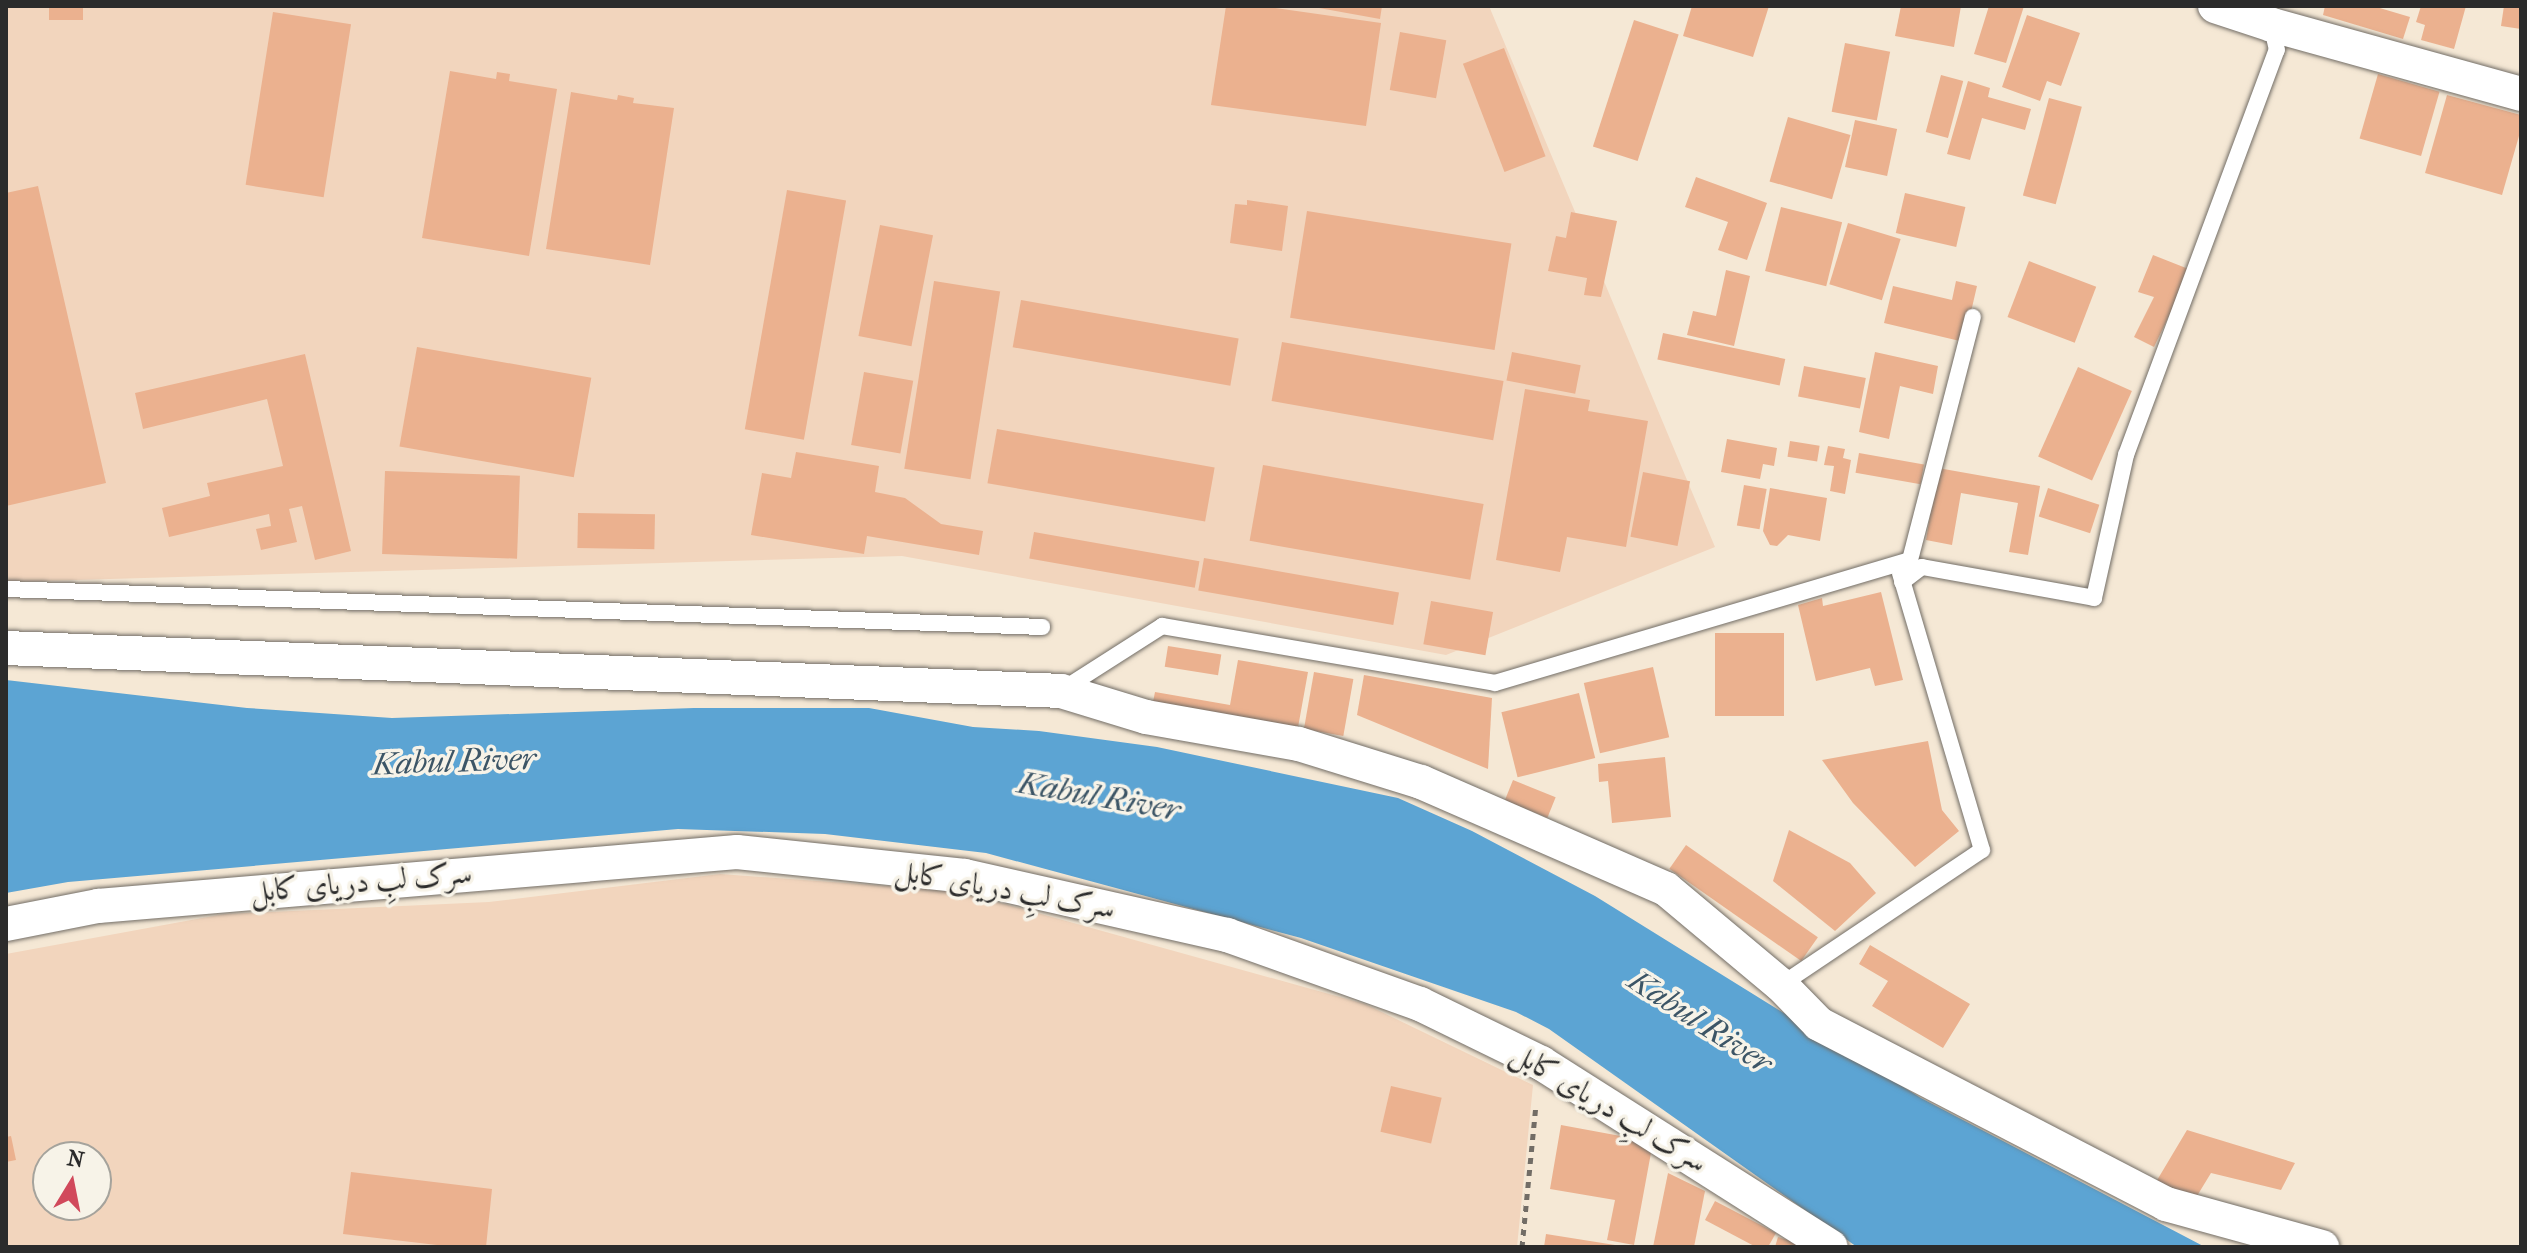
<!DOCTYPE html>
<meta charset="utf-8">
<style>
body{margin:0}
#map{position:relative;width:2527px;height:1253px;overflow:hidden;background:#f5e8d5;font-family:"IM FELL French Canon",Amiri,serif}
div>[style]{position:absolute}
.built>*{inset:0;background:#f2d5bd}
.water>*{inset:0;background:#5ca4d3}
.building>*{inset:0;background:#ebb18f;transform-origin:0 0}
.path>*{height:5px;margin-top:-2.5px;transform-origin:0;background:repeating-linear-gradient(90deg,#726d66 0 6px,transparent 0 12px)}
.roads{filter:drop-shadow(0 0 2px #726d66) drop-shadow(0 0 2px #726d66)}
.service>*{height:16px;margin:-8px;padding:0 8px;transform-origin:8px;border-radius:8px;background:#fff}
.minor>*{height:34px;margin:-17px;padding:0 17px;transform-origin:17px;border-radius:17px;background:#fff}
span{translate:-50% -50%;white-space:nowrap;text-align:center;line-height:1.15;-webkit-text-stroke:7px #f7f3e8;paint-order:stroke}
.street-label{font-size:30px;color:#2b2b2b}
.water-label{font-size:32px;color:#3c5566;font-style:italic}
.frame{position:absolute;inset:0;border:8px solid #2b2b2b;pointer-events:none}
.north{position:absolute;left:32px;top:1141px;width:80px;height:80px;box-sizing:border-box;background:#f7f3e8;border:2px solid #a5a39c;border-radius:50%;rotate:10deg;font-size:22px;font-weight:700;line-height:32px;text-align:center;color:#2b2b2b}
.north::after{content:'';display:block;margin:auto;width:28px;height:36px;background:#d1495b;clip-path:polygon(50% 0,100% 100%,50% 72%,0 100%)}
</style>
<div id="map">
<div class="built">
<i style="clip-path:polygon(6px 6px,1489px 6px,1715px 547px,1446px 655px,902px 556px,6px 582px)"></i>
<i style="clip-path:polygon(evenodd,720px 874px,958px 891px,1365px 1004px,1533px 1085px,1517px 1247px,6px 1247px,6px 954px,224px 914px,489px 902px,720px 874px,48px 1157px,96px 1157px,96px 1205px,48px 1205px,48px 1157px)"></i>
</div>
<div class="water">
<i style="clip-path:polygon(6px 680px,247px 708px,392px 718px,694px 708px,869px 708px,973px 727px,1039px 731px,1157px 747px,1398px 798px,1472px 831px,1595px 896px,1921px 1098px,2205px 1247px,1857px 1247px,1549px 1029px,1516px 1012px,1301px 938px,986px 853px,825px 834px,678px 829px,68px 882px,6px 893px)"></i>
</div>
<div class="building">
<i style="left:49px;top:6px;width:34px;height:14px"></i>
<i style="clip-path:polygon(1226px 6px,1261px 6px,1381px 23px,1366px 126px,1211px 105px)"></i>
<i style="clip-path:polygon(1308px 6px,1382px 6px,1380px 19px)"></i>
<i style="clip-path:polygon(1692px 6px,1769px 6px,1753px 57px,1683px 36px)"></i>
<i style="clip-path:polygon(1901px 6px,1961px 6px,1954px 47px,1895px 36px)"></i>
<i style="clip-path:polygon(1989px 6px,2024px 6px,2006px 63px,1974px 54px)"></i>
<i style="clip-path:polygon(2325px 6px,2373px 6px,2410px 17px,2403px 39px,2323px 15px)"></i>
<i style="clip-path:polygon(2421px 6px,2466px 6px,2454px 49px,2421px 40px,2425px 25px,2416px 22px)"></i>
<i style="clip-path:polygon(2504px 6px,2521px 6px,2521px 29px,2501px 26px)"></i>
<i style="left:273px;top:12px;width:79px;height:175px;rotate:9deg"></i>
<i style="clip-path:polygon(2027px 15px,2080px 33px,2061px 86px,2047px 81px,2040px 101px,2002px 87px)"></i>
<i style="left:1634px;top:20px;width:47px;height:133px;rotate:18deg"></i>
<i style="left:1400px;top:32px;width:47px;height:59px;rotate:10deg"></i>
<i style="left:1845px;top:43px;width:46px;height:70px;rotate:11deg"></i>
<i style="left:1504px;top:48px;width:116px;height:44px;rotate:69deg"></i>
<i style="clip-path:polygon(450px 71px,496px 79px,497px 72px,510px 74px,509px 81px,557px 89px,529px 256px,422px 238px)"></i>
<i style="left:2378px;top:74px;width:64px;height:67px;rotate:16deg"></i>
<i style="left:1941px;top:75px;width:23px;height:59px;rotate:15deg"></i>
<i style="clip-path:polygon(1968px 81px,1990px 88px,1988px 97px,2031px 109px,2025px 130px,1982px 118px,1970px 160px,1947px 154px)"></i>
<i style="clip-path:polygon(571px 92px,617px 100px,618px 95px,634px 98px,633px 103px,674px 108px,650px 265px,546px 249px)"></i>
<i style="clip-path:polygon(2447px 95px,2521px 115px,2521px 129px,2502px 195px,2425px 173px)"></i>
<i style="left:2049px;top:98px;width:34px;height:101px;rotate:15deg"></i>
<i style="left:1788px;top:117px;width:65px;height:67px;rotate:16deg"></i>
<i style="left:1855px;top:120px;width:43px;height:48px;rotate:12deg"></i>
<i style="clip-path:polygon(1696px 177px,1767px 203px,1747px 260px,1718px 250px,1728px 222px,1685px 207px)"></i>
<i style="clip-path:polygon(38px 186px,106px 483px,6px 506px,6px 193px)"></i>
<i style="left:787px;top:190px;width:60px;height:243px;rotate:10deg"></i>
<i style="left:1905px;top:193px;width:62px;height:41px;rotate:13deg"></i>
<i style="clip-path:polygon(1247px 200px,1288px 206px,1282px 251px,1230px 243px,1235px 204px,1247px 205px)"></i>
<i style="left:1781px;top:207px;width:63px;height:66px;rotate:14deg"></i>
<i style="left:1307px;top:211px;width:207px;height:108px;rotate:9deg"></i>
<i style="clip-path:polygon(1571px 212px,1617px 221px,1601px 297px,1584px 295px,1587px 278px,1548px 271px,1556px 236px,1566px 238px)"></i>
<i style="left:1848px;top:223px;width:55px;height:64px;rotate:17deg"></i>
<i style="left:880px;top:225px;width:54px;height:113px;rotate:11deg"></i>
<i style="clip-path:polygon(2153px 255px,2191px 270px,2154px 347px,2134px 337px,2154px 297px,2138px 292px)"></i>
<i style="left:2029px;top:261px;width:72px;height:60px;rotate:21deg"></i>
<i style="clip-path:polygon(1726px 270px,1750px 276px,1734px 346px,1687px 335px,1693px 311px,1716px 316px)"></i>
<i style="left:934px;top:281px;width:67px;height:190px;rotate:9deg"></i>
<i style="clip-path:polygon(1956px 281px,1977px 286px,1964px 342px,1884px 323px,1893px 286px,1952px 300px)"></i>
<i style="left:1021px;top:300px;width:221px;height:48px;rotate:10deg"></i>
<i style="left:1663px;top:333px;width:125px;height:27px;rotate:12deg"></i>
<i style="left:1282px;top:342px;width:225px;height:60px;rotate:10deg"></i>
<i style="left:417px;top:347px;width:177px;height:101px;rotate:10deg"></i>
<i style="left:1512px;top:352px;width:70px;height:29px;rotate:11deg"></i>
<i style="clip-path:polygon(1875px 352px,1938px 366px,1933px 394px,1900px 386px,1889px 439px,1859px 432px)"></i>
<i style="clip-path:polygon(305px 354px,351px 551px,315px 560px,302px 506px,289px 509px,297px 542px,261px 550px,256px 529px,271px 526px,269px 514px,169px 537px,162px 508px,210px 496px,207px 483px,283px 466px,267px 399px,143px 429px,135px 393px)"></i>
<i style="left:1804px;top:366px;width:63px;height:31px;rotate:11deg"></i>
<i style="left:2078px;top:367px;width:59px;height:98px;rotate:24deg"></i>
<i style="left:864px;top:372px;width:50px;height:74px;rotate:10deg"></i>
<i style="clip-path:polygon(1525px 389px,1590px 400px,1588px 411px,1648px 421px,1626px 547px,1567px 537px,1560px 572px,1496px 560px)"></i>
<i style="left:997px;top:429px;width:221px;height:55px;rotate:10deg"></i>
<i style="clip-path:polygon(1727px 439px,1777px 448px,1774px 466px,1763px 464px,1760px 479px,1721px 472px)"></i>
<i style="left:1790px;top:441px;width:30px;height:16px;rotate:9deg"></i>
<i style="clip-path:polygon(1828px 446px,1845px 449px,1843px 458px,1851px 460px,1845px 494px,1830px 491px,1834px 466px,1824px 465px)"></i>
<i style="clip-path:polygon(796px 452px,879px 466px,875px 492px,905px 498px,941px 524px,983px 531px,979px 555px,867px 536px,864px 554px,751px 535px,762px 473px,791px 478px)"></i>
<i style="left:1859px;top:453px;width:66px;height:20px;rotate:10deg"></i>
<i style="left:1263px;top:465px;width:224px;height:77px;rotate:10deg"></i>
<i style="clip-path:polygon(1938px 468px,2040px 486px,2028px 555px,2009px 552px,2018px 503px,1961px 493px,1952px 545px,1926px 540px)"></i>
<i style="left:385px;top:471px;width:135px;height:83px;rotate:2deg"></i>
<i style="left:1643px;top:472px;width:48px;height:66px;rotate:11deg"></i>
<i style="left:1744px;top:485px;width:23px;height:41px;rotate:10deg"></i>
<i style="clip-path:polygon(1770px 488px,1827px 498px,1820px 541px,1788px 535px,1777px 546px,1770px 545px,1763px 531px)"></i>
<i style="left:2048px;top:488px;width:54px;height:30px;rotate:18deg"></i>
<i style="left:578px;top:513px;width:77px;height:35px;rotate:1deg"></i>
<i style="left:1034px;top:532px;width:168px;height:27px;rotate:10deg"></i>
<i style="left:1204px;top:558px;width:198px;height:33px;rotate:10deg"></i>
<i style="clip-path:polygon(1881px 592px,1903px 680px,1875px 686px,1870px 668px,1816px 681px,1798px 605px,1822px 598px,1823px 606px)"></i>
<i style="left:1431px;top:601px;width:63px;height:44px;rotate:10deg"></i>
<i style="left:1715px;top:633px;width:69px;height:83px"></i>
<i style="left:1168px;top:646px;width:54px;height:21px;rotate:9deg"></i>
<i style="clip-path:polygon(1238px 660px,1308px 672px,1297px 733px,1152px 707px,1155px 692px,1230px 705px)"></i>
<i style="left:1653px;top:667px;width:72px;height:71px;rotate:77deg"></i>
<i style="left:1314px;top:672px;width:40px;height:58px;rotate:10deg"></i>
<i style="clip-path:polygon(1364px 675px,1492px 698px,1488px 769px,1357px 715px)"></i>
<i style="left:1579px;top:693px;width:67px;height:80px;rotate:76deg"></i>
<i style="clip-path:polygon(1928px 741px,1942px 810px,1959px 831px,1915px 867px,1853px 803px,1822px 760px)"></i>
<i style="clip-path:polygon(1665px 757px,1671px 817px,1612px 823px,1608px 781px,1599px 782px,1598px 764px)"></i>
<i style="left:1513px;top:780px;width:46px;height:22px;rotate:22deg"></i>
<i style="clip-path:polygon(1789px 830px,1850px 863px,1876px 893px,1835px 931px,1773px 881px)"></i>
<i style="left:1686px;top:845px;width:161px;height:29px;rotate:35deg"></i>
<i style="clip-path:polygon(1870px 945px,1970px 1004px,1943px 1048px,1872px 1006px,1888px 981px,1859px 964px)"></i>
<i style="left:1391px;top:1086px;width:52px;height:47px;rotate:13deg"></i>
<i style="clip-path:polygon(1561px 1125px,1653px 1142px,1634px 1245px,1607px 1240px,1615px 1200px,1550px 1189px)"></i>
<i style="clip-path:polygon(2187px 1130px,2295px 1163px,2281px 1190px,2211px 1173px,2189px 1209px,2153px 1187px)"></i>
<i style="clip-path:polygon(11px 1136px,16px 1160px,6px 1162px,6px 1137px)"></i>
<i style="clip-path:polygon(351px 1172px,492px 1189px,486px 1247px,454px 1247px,343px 1234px)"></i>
<i style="clip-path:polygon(1668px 1173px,1705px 1191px,1694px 1247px,1653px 1247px)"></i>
<i style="clip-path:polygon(1715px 1201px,1776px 1233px,1768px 1247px,1756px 1247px,1705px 1220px)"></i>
<i style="clip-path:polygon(1546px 1234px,1615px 1245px,1615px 1247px,1544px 1247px)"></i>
<i style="clip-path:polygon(1778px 1237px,1800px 1244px,1799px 1247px,1775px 1247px)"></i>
</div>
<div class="path">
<i style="left:1522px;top:1247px;width:143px;rotate:-84.4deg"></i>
</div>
<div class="roads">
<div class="service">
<i style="left:1902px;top:582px;width:25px;rotate:-37deg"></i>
<i style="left:1922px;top:567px;width:175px;rotate:10.2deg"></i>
<i style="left:2094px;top:598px;width:147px;rotate:-77.4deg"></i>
<i style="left:2126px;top:455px;width:432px;rotate:-69.6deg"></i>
<i style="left:2277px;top:50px;width:28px;rotate:-103deg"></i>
<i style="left:6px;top:589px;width:1037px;rotate:2.1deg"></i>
<i style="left:1062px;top:690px;width:119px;rotate:-32.6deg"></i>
<i style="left:1162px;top:626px;width:338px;rotate:9.7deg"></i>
<i style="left:1495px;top:683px;width:433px;rotate:-16.5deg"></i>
<i style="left:1910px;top:560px;width:251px;rotate:-75.5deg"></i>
<i style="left:1781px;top:985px;width:242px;rotate:-33.9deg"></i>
<i style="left:1982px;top:850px;width:289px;rotate:-106.5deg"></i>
</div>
<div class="minor">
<i style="left:2215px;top:6px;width:60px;rotate:18.4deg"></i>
<i style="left:2272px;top:25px;width:258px;rotate:15.5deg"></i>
<i style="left:6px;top:648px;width:1056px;rotate:2.33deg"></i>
<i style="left:1061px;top:691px;width:89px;rotate:17deg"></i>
<i style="left:1146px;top:717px;width:155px;rotate:10deg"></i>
<i style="left:1299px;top:744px;width:128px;rotate:17.3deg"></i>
<i style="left:1421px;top:782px;width:267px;rotate:23.6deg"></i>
<i style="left:1666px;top:889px;width:150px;rotate:39.9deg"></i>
<i style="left:1781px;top:985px;width:54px;rotate:45.7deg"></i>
<i style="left:1819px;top:1024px;width:391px;rotate:27.4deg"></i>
<i style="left:2166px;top:1204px;width:162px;rotate:15.4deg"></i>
<i style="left:6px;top:924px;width:94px;rotate:-11.1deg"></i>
<i style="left:98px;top:906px;width:641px;rotate:-4.83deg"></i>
<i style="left:737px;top:852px;width:229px;rotate:6deg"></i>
<i style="left:965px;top:876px;width:269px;rotate:12.7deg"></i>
<i style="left:1227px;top:935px;width:205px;rotate:19.7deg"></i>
<i style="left:1420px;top:1004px;width:135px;rotate:26deg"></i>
<i style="left:1541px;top:1063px;width:343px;rotate:32.4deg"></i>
</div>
</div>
<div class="street-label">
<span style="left:361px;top:883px;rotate:-5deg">سرک لبِ دریای کابل</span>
<span style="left:1005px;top:890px;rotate:10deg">سرک لبِ دریای کابل</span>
<span style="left:1609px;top:1108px;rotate:31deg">سرک لبِ دریای کابل</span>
</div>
<div class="water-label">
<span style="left:454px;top:762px;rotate:-2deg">Kabul River</span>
<span style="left:1099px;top:797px;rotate:10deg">Kabul River</span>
<span style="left:1700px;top:1022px;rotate:33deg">Kabul River</span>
</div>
<div class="frame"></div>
<div class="north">N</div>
</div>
